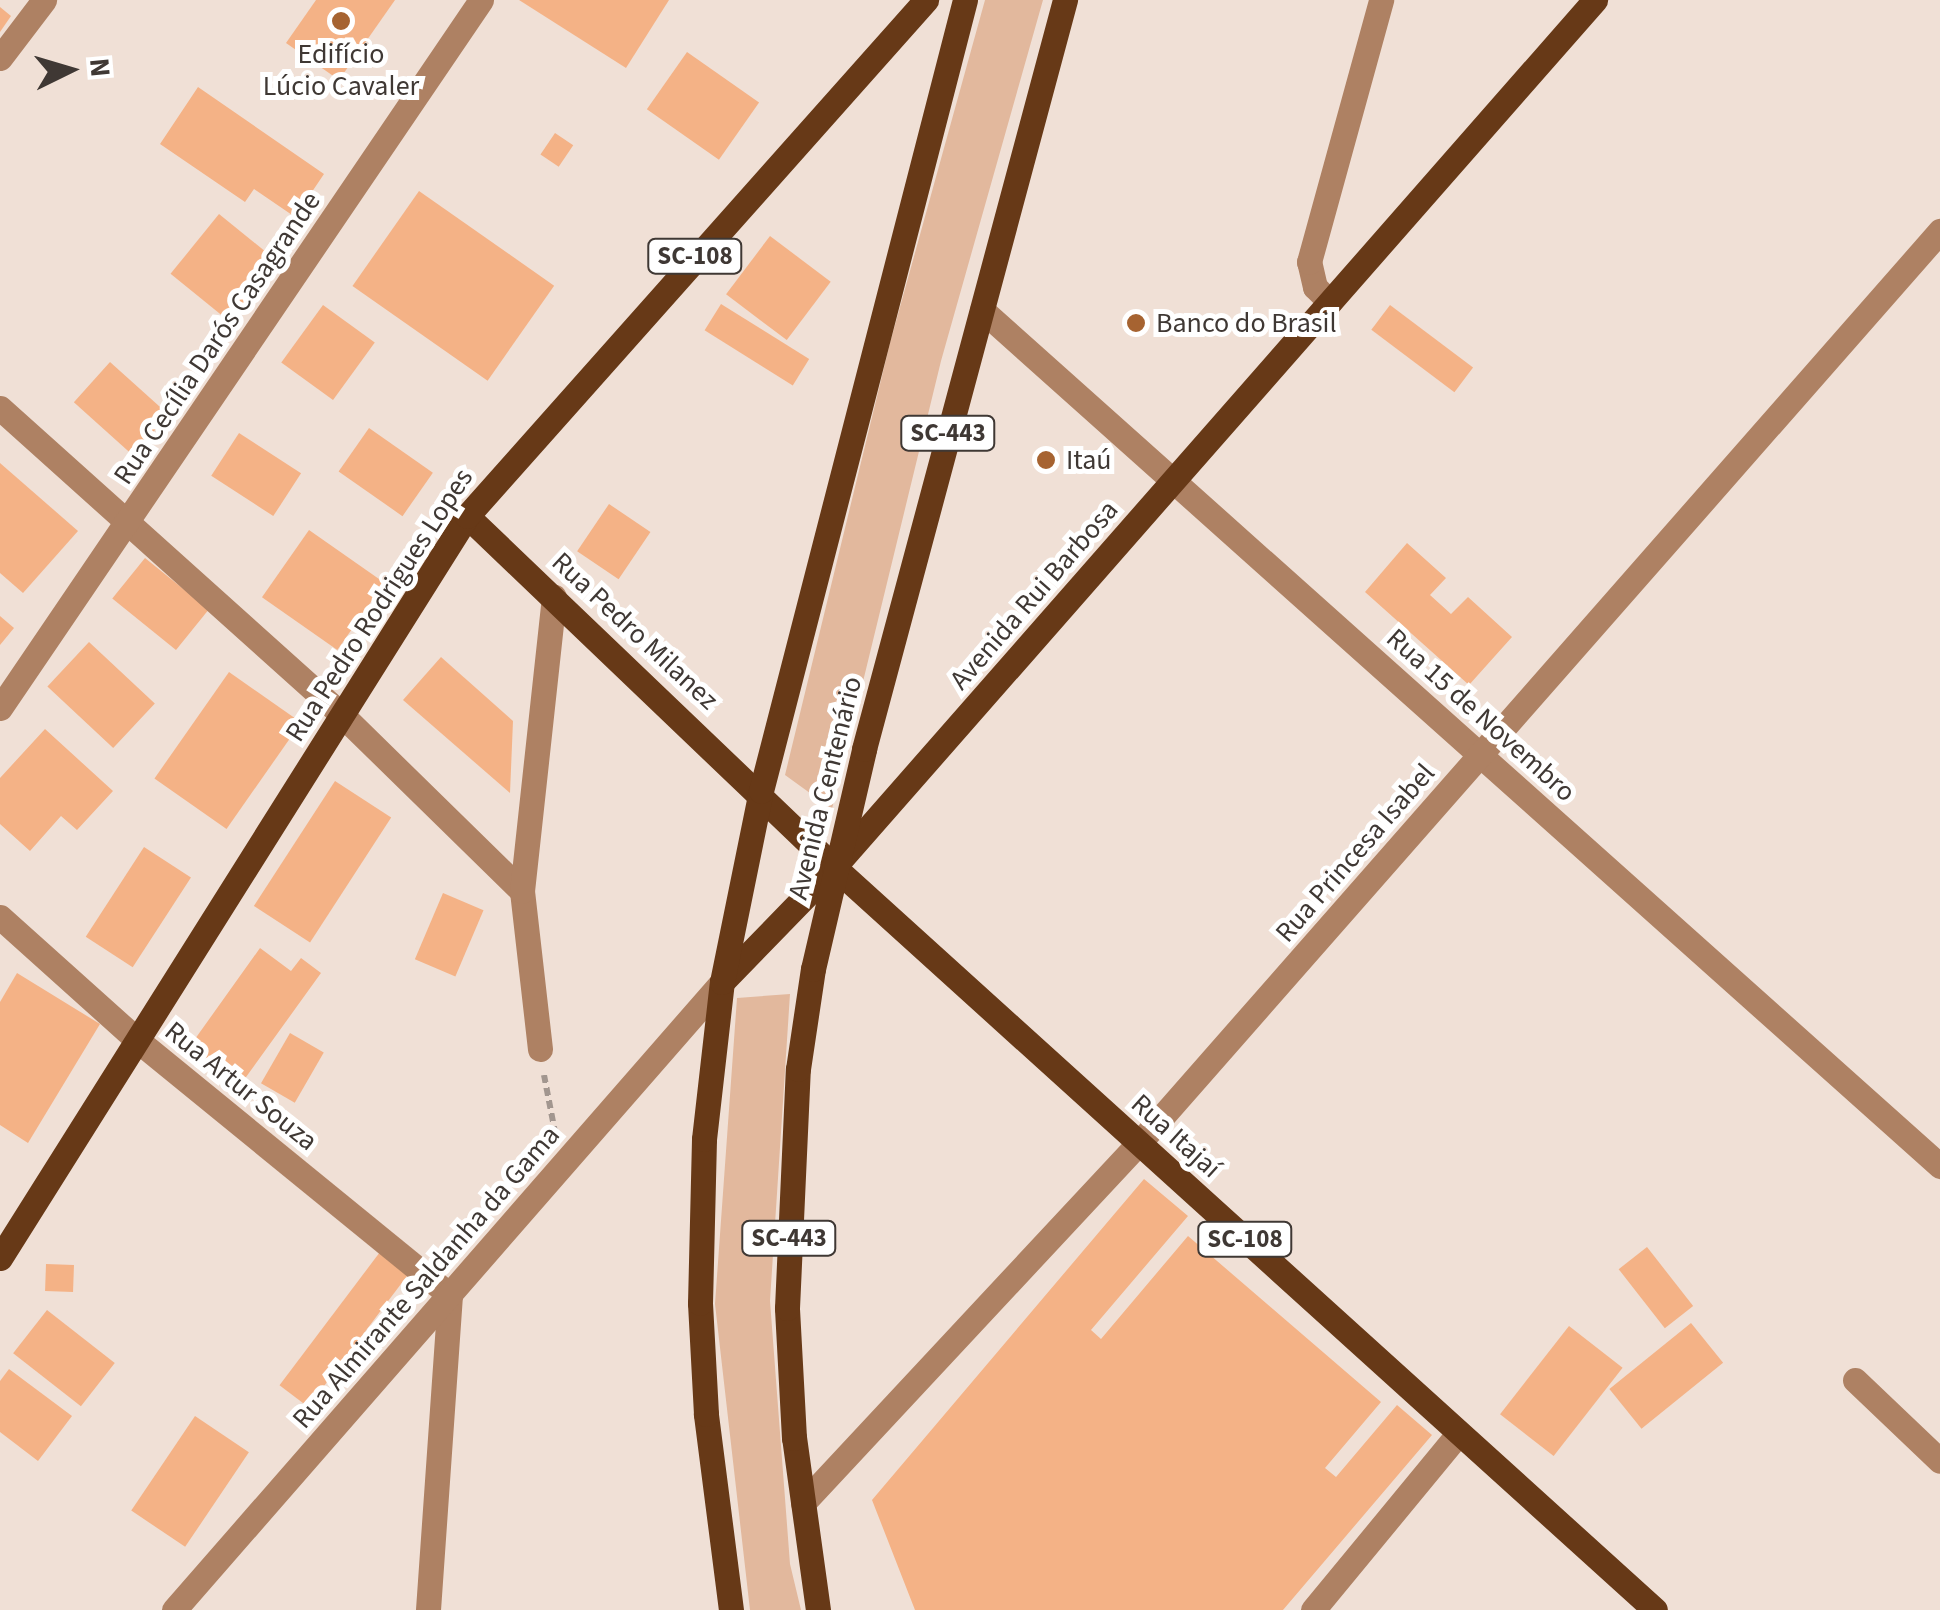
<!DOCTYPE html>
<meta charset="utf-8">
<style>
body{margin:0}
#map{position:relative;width:1940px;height:1610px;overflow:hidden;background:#f0e0d6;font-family:"Source Sans 3",sans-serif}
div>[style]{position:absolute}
.green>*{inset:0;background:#e2b89d}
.building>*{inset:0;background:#f4b286;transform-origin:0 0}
.path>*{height:6px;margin-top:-3px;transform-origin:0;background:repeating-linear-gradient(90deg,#a2968f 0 8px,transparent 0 13px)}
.minor>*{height:25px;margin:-12.5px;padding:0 12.5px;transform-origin:12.5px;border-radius:12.5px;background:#ae8163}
.major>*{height:25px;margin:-12.5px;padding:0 12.5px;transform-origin:12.5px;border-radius:12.5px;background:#673917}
.dots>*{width:28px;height:28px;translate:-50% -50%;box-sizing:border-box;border:5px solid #fff;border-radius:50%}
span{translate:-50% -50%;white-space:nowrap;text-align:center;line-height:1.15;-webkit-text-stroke:10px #fff;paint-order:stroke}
.shield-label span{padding:2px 8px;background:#fff;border:2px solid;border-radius:8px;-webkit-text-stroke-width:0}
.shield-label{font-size:25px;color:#3f3834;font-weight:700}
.poi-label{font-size:28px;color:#3f3834}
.left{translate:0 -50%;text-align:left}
.street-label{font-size:28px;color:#3f3834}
.north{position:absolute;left:20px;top:20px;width:100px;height:100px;-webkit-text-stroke:8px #fff;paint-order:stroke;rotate:85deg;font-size:28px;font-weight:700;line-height:40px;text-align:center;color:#3f3834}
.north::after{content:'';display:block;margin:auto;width:35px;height:45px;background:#3f3834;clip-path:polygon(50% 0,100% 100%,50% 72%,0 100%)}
</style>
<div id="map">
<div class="green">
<i style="clip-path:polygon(985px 0,1043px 0,941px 361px,832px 809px,785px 775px,890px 343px)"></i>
<i style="clip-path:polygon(790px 994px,770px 1301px,790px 1564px,801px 1610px,750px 1610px,715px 1304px,737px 998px)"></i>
</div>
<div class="building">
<i style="clip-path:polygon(316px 0,395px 0,339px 80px,286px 43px)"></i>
<i style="clip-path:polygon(519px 0,669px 0,626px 68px)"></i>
<i style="clip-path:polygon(0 7px,11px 16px,0 32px)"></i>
<i style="left:687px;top:52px;width:88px;height:70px;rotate:35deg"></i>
<i style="clip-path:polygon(198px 87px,324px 174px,295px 217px,254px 189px,245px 202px,160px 144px)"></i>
<i style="left:555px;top:133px;width:22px;height:26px;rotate:34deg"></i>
<i style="left:419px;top:191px;width:165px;height:116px;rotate:35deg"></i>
<i style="left:219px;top:214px;width:75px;height:77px;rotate:39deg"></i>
<i style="left:770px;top:236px;width:76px;height:73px;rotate:37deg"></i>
<i style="left:721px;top:304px;width:104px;height:31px;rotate:32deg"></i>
<i style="left:323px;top:305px;width:64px;height:71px;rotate:36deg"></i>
<i style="left:1390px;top:305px;width:104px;height:31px;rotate:37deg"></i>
<i style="left:110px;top:362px;width:79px;height:54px;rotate:42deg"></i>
<i style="left:369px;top:428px;width:78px;height:53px;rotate:35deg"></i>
<i style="left:239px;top:433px;width:74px;height:51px;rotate:33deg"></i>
<i style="clip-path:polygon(0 463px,78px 531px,23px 593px,0 573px)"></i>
<i style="left:609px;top:504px;width:50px;height:57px;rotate:34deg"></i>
<i style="left:309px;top:530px;width:92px;height:82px;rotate:35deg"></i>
<i style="clip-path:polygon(1407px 543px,1446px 578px,1430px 595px,1451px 614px,1468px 597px,1512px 637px,1469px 685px,1365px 592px)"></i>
<i style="left:145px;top:558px;width:82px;height:52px;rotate:39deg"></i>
<i style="clip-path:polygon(0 616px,14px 628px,0 645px)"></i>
<i style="left:89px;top:642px;width:90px;height:61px;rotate:43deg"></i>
<i style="clip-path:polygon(441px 657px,513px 721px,510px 793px,403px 700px)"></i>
<i style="left:229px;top:672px;width:88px;height:130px;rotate:35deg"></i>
<i style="clip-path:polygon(45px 729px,113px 791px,77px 830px,61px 816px,30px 851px,0 824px,0 778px)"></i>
<i style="left:335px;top:781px;width:67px;height:149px;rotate:33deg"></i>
<i style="left:144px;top:847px;width:56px;height:107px;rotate:33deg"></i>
<i style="left:443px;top:893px;width:44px;height:72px;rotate:23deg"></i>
<i style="clip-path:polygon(260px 948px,291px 971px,301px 958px,321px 973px,241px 1084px,190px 1046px)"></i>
<i style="clip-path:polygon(17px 973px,100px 1024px,28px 1143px,0 1125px,0 1002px)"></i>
<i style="left:290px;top:1033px;width:39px;height:58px;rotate:30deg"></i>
<i style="clip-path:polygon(1144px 1179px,1188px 1216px,1091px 1330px,1101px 1339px,1188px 1236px,1381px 1402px,1325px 1468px,1336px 1477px,1397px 1405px,1432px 1435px,1283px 1610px,915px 1610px,872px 1500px)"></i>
<i style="left:1647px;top:1247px;width:75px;height:36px;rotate:52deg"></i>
<i style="left:383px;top:1248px;width:36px;height:172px;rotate:37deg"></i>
<i style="left:46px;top:1264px;width:28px;height:27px;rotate:2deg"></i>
<i style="left:47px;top:1310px;width:86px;height:55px;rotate:38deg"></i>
<i style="left:1691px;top:1323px;width:51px;height:105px;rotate:51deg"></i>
<i style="left:1569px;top:1326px;width:68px;height:112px;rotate:38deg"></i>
<i style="clip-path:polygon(9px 1369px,72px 1416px,38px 1461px,0 1432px,0 1381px)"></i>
<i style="left:195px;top:1416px;width:65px;height:114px;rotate:34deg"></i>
</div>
<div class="path">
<i style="left:544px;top:1075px;width:58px;rotate:79.1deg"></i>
</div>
<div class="minor">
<i style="left:0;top:58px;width:73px;rotate:-52.8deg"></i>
<i style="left:1330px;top:302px;width:21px;rotate:-135deg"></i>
<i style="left:1315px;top:287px;width:26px;rotate:-103deg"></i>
<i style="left:1309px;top:262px;width:272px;rotate:-74.6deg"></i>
<i style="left:982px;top:310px;width:1285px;rotate:41.78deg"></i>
<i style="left:0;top:408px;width:460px;rotate:41.9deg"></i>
<i style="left:342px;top:715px;width:252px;rotate:44.4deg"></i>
<i style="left:0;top:708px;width:856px;rotate:-55.81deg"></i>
<i style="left:0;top:917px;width:184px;rotate:41.9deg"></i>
<i style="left:137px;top:1040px;width:404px;rotate:39.2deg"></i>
<i style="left:450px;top:1295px;width:316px;rotate:94deg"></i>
<i style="left:540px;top:1049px;width:159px;rotate:-96.5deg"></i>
<i style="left:522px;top:891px;width:296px;rotate:-83.8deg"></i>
<i style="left:1855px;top:1380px;width:117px;rotate:43.6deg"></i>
<i style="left:803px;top:1503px;width:492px;rotate:-47deg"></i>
<i style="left:1139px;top:1143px;width:1214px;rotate:-48.71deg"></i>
<i style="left:174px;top:1610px;width:833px;rotate:-48.89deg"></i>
<i style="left:1313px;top:1610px;width:229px;rotate:-50.5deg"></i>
</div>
<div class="major">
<i style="left:467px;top:516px;width:508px;rotate:43.72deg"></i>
<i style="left:834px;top:867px;width:1107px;rotate:42.14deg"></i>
<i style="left:722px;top:982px;width:161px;rotate:-45.8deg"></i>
<i style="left:834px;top:867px;width:1154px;rotate:-48.73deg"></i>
<i style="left:0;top:1258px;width:877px;rotate:-57.81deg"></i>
<i style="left:467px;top:516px;width:691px;rotate:-48.35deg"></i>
<i style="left:731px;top:1610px;width:198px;rotate:-97.3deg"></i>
<i style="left:706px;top:1414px;width:111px;rotate:-93.1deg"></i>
<i style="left:700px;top:1303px;width:164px;rotate:-88.6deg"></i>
<i style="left:704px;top:1139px;width:158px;rotate:-83.5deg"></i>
<i style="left:722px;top:982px;width:195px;rotate:-78.5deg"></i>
<i style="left:761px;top:791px;width:817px;rotate:-75.54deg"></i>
<i style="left:818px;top:1610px;width:174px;rotate:-97.9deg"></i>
<i style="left:794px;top:1438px;width:130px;rotate:-93.1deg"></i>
<i style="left:787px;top:1308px;width:239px;rotate:-87.4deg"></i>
<i style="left:798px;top:1069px;width:101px;rotate:-81.5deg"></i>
<i style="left:813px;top:969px;width:226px;rotate:-76.9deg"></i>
<i style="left:864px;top:749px;width:776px;rotate:-74.98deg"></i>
</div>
<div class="dots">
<i style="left:341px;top:21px;background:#a66331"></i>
<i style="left:1136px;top:323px;background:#a66331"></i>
<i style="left:1046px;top:460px;background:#a66331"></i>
</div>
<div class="shield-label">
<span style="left:695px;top:256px">SC-108</span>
<span style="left:948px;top:433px">SC-443</span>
<span style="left:789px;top:1238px">SC-443</span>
<span style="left:1245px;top:1239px">SC-108</span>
</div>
<div class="poi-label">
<span style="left:341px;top:70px">Edifício<br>Lúcio Cavaler</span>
<span class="left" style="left:1156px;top:323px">Banco do Brasil</span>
<span class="left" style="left:1066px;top:460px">Itaú</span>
</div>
<div class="street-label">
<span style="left:217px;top:338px;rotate:-56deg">Rua Cecília Darós Casagrande</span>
<span style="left:1034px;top:595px;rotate:-49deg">Avenida Rui Barbosa</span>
<span style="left:379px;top:605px;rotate:-57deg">Rua Pedro Rodrigues Lopes</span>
<span style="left:635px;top:631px;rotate:43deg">Rua Pedro Milanez</span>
<span style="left:1481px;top:715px;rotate:42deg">Rua 15 de Novembro</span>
<span style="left:825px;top:788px;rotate:-76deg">Avenida Centenário</span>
<span style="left:1355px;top:853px;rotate:-49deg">Rua Princesa Isabel</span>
<span style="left:241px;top:1086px;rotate:39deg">Rua Artur Souza</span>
<span style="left:1176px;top:1136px;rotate:42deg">Rua Itajaí</span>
<span style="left:426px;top:1277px;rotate:-49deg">Rua Almirante Saldanha da Gama</span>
</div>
<div class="north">N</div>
</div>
